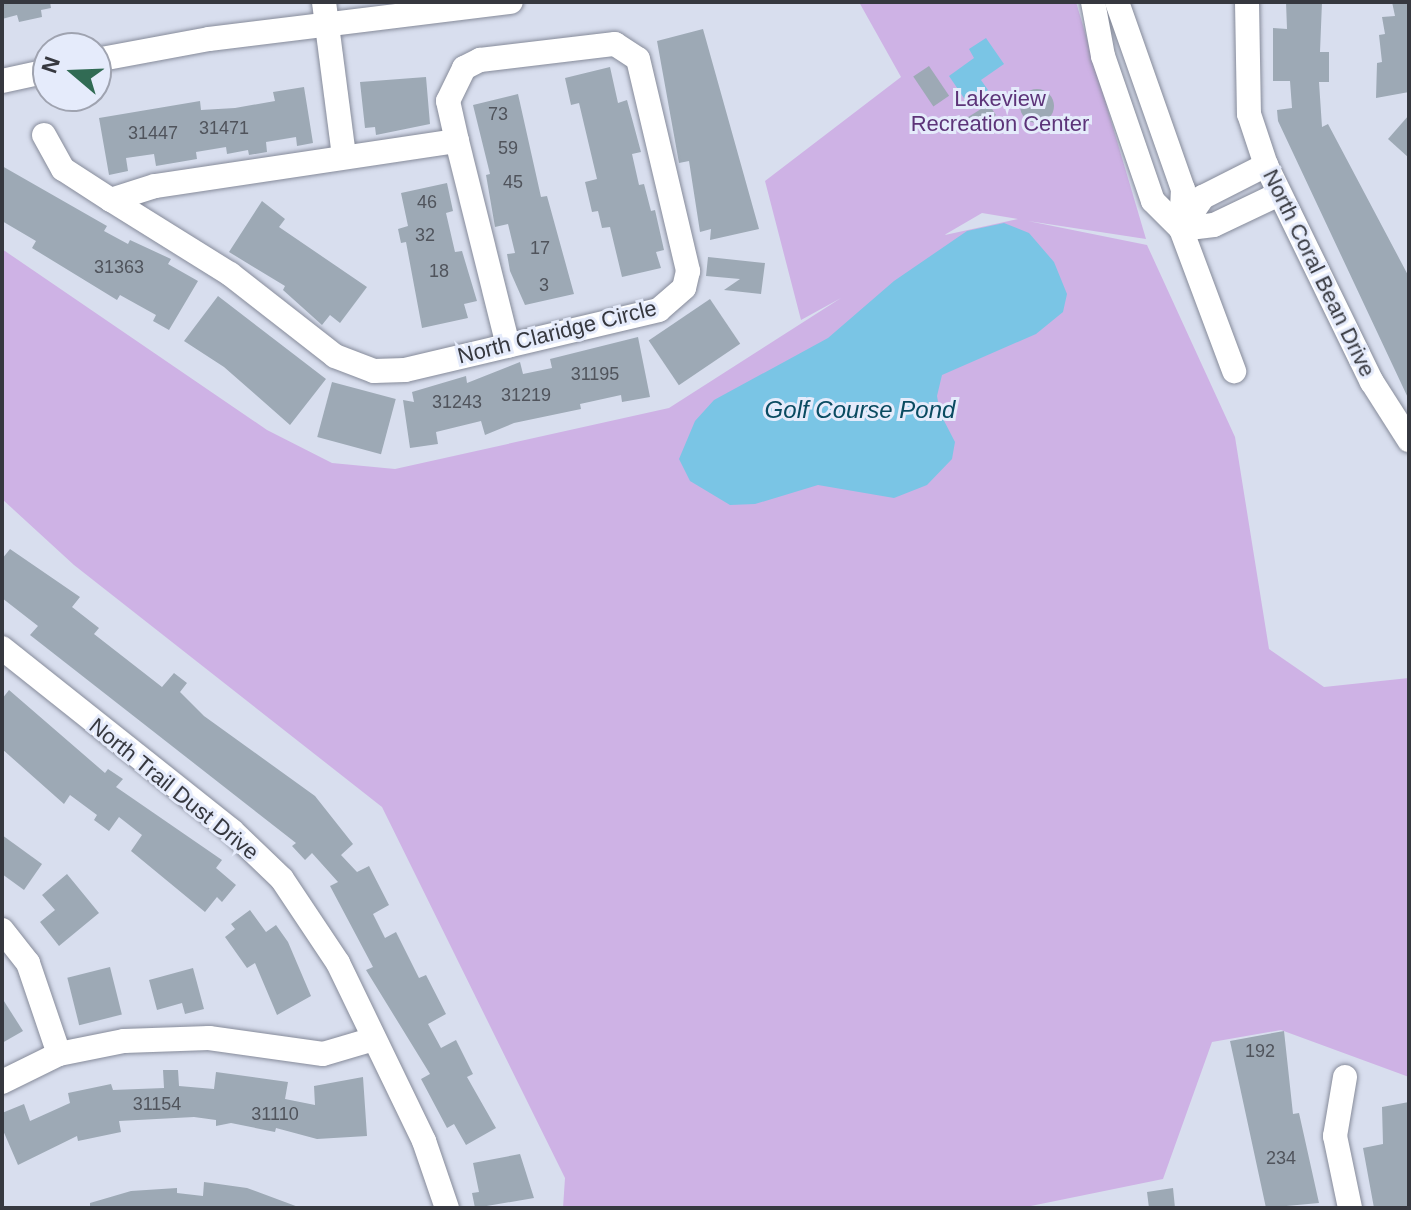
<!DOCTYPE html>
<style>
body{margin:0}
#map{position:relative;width:1411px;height:1210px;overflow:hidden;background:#d8deee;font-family:Helvetica,sans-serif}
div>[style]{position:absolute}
.green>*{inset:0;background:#ceb2e5}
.water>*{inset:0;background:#7ac5e5}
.building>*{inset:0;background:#9da9b5;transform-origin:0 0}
.round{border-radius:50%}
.roads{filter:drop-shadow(0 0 2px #868b9a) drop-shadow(0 0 2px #868b9a)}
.minor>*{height:24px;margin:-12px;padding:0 12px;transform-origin:12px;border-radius:12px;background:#fff}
span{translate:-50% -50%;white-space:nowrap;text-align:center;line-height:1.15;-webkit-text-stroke:6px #e5ebfb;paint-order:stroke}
.number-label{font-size:18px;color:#50545c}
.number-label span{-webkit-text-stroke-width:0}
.park-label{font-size:22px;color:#5d3479}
.street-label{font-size:22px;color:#36383f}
.water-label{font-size:24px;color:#0a4b61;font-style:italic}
.frame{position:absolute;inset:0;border:4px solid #36383f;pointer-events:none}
.north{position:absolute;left:32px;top:32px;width:80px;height:80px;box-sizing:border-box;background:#e5ebfb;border:2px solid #9fa3b0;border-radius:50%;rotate:289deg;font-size:22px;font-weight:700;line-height:32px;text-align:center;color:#36383f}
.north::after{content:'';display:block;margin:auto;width:28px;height:36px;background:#316b54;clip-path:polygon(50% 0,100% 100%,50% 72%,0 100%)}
</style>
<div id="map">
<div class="green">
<i style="clip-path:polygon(evenodd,859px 2px,1076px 2px,1146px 239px,1028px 221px,1147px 245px,1235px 437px,1269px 649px,1324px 687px,1409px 678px,1409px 1077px,1281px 1030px,1212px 1042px,1163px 1179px,1021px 1208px,563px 1208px,565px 1178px,382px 807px,74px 565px,2px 499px,2px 249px,267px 430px,332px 463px,395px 469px,669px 408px,841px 298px,801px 320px,765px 181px,901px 77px,859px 2px,982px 213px,1018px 219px,945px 235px,946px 234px,982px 213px)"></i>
</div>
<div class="water">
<i style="clip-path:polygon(986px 38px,1004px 64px,981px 80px,988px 90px,968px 104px,949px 76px,974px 58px,969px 49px)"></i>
<i style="clip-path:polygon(1004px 223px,1029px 233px,1054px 262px,1067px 294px,1063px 312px,1036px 334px,942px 375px,937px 396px,940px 413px,955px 442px,952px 459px,927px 485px,894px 498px,818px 485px,755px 504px,730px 505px,690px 481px,679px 459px,695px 421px,714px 400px,828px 338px,894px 281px,967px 231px)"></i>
</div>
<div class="building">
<i style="clip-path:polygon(2px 2px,50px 2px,51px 8px,41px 10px,42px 17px,19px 22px,17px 15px,2px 19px)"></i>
<i style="clip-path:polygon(1286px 2px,1322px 2px,1320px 52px,1329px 52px,1329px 82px,1319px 82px,1322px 127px,1328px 124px,1409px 277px,1409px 400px,1278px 121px,1277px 110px,1292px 108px,1290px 81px,1273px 81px,1273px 28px,1287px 29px)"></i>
<i style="clip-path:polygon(1392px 2px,1409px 2px,1409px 92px,1376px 98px,1377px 63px,1382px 62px,1379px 35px,1385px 34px,1382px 17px,1395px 16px)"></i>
<i style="clip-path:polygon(703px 29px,759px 229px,710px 240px,711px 229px,700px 232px,689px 161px,679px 163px,657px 41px)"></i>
<i style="left:929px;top:66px;width:36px;height:19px;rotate:56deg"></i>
<i style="clip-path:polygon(610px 67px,618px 103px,627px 100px,641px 152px,632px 154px,639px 185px,644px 184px,651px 211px,655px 210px,664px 250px,656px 252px,661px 268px,622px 277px,610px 227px,602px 228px,598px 211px,592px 212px,585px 182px,597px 179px,579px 103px,571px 105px,565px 78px)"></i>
<i style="clip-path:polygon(426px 77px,430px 124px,376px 135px,375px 127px,365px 128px,360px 82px)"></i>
<i style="clip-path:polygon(304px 87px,313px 143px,297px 146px,296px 137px,266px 142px,267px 152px,249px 155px,248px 150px,227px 154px,226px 147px,196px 152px,197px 159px,156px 166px,154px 154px,126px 158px,128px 171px,109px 175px,99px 118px,200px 101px,201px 110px,235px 108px,275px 101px,273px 92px)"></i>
<i class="round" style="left:1020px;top:89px;width:34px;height:34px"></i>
<i style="clip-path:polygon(518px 94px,541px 197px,547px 196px,574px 294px,525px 305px,510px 271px,507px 254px,515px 253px,508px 224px,495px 227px,486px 175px,490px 174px,473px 105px)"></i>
<i style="left:989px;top:104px;width:13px;height:33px;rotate:58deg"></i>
<i style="clip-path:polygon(1409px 115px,1409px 158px,1388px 139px)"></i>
<i style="clip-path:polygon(2px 166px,107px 226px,104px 231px,128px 244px,130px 240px,171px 259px,168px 264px,198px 281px,169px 330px,153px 321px,156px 315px,120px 295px,117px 300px,32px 248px,36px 241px,2px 221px)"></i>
<i style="clip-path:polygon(447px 183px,453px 211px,446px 213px,455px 252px,462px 251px,477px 301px,464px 304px,468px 318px,422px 328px,406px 242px,401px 243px,398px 229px,408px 226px,401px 193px)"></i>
<i style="clip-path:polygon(262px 201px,285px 219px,279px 227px,367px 287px,340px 323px,330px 315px,322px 325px,283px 290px,285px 286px,229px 252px)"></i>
<i style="clip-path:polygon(708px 257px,765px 263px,761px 294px,724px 290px,740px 279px,706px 276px)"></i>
<i style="clip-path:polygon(218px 296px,326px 379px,290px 425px,224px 367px,184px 341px)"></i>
<i style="left:710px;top:299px;width:54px;height:74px;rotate:56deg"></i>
<i style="clip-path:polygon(638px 337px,650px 397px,622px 402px,621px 395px,580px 404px,581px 409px,514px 423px,485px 435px,481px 421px,436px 432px,438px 444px,410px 448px,403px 400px,414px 402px,412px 392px,466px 376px,467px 383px,520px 362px,523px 374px,552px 368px,550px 359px)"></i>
<i style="left:332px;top:382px;width:66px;height:57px;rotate:15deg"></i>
<i style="clip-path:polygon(10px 549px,80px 597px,72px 607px,99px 628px,94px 634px,162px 687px,174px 673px,187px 683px,180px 692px,204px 716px,315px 796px,353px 844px,341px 855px,357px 872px,369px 866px,389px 905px,373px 914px,385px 938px,396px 932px,419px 978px,426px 975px,446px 1014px,428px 1024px,441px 1048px,456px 1040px,473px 1074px,467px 1077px,496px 1128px,466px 1145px,454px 1124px,447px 1128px,421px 1079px,430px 1074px,366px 970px,373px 967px,330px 886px,338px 882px,312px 853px,305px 860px,292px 846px,296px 843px,30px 635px,38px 626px,2px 598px,2px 559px)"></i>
<i style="clip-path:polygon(9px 690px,105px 773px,108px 769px,123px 779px,116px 787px,222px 860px,216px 868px,236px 885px,222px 902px,217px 897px,205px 912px,131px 851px,142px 835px,119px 817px,109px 831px,94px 820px,97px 815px,70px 795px,64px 804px,2px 749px,2px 699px)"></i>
<i style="clip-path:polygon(2px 835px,42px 864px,24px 890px,2px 874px)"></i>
<i style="clip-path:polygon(67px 874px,99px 913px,59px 946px,40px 922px,55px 910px,42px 895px)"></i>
<i style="clip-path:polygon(250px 910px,266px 932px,276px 925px,288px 942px,311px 996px,277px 1015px,255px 963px,247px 968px,225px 937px,235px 929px,231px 924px)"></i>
<i style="left:110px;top:967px;width:49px;height:44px;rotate:76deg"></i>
<i style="clip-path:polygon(193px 968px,204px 1009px,185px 1014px,182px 1003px,157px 1010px,149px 980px)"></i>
<i style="clip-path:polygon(2px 998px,23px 1031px,2px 1043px)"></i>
<i style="clip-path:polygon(1284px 1031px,1293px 1114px,1299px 1113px,1319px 1203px,1266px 1208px,1230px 1041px)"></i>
<i style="clip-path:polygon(163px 1070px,178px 1070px,179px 1086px,214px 1089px,216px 1072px,288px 1082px,285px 1099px,315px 1105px,314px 1086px,363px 1077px,367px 1136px,317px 1139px,276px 1128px,275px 1132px,231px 1123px,216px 1126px,216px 1120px,194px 1117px,119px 1121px,121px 1132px,78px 1141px,77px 1136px,18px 1165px,2px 1128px,2px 1113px,24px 1104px,30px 1121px,70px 1103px,68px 1093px,111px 1084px,113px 1090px,164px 1088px)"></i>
<i style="clip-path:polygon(1409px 1102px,1409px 1207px,1374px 1208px,1363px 1148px,1383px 1144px,1382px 1107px)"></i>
<i style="clip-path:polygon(520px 1154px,534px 1198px,475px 1208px,472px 1193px,479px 1192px,473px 1163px)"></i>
<i style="clip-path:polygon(204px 1182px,247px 1188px,301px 1208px,90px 1208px,90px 1203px,131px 1191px,177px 1188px,177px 1193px,203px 1196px)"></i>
<i style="clip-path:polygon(1173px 1188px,1175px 1208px,1149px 1208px,1147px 1192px)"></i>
</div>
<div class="roads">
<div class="minor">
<i style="left:324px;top:2px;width:155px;rotate:82.6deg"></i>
<i style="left:1093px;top:2px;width:55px;rotate:79.5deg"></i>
<i style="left:1103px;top:56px;width:153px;rotate:71deg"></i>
<i style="left:1153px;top:201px;width:40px;rotate:45deg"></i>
<i style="left:1181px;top:229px;width:152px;rotate:69.5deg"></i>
<i style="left:1117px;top:2px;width:198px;rotate:70.6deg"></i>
<i style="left:1183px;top:189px;width:40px;rotate:92.9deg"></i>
<i style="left:1247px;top:2px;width:112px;rotate:89deg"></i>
<i style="left:1249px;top:114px;width:54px;rotate:71.6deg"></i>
<i style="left:1266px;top:165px;width:242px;rotate:64deg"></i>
<i style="left:1372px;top:382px;width:69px;rotate:57.5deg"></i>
<i style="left:96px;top:60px;width:115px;rotate:-10.5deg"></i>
<i style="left:209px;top:39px;width:304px;rotate:-7deg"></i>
<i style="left:2px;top:81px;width:47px;rotate:-12.3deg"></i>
<i style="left:44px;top:135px;width:39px;rotate:61deg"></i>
<i style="left:63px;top:169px;width:57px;rotate:32.9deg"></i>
<i style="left:111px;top:200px;width:46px;rotate:-17.7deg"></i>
<i style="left:155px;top:186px;width:305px;rotate:-8.5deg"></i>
<i style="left:457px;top:141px;width:41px;rotate:-102.7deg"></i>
<i style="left:448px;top:101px;width:37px;rotate:-64deg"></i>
<i style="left:464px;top:68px;width:18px;rotate:-27deg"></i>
<i style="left:480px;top:60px;width:136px;rotate:-6.8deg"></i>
<i style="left:615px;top:44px;width:27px;rotate:33deg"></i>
<i style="left:638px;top:59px;width:218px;rotate:76.7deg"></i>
<i style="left:688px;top:271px;width:17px;rotate:103deg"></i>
<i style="left:684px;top:288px;width:33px;rotate:139deg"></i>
<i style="left:659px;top:310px;width:261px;rotate:166.7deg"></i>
<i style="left:405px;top:370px;width:31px;rotate:178deg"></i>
<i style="left:374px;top:371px;width:42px;rotate:-159deg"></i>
<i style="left:335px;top:356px;width:133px;rotate:-142deg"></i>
<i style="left:230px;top:274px;width:140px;rotate:-148.1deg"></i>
<i style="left:457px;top:141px;width:211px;rotate:76deg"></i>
<i style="left:1182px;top:227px;width:37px;rotate:-55deg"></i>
<i style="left:1203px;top:197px;width:71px;rotate:-26.9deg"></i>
<i style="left:1181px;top:229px;width:33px;rotate:-7deg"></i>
<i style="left:1214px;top:225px;width:70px;rotate:-25.5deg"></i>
<i style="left:2px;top:648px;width:294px;rotate:38.5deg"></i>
<i style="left:232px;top:831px;width:69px;rotate:43.8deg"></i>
<i style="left:282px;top:879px;width:101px;rotate:56.3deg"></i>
<i style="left:338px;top:963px;width:198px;rotate:64.2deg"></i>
<i style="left:424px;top:1141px;width:71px;rotate:71.1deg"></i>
<i style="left:2px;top:930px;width:42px;rotate:51.8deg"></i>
<i style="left:28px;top:963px;width:96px;rotate:71.2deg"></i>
<i style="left:1345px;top:1077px;width:60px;rotate:99.6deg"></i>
<i style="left:1335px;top:1136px;width:74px;rotate:78.2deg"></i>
<i style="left:2px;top:1082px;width:64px;rotate:-26.2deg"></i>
<i style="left:59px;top:1054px;width:66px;rotate:-11.3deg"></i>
<i style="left:124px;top:1041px;width:85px;rotate:-2deg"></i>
<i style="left:209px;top:1038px;width:115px;rotate:8deg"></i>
<i style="left:323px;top:1054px;width:53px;rotate:-16.4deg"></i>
</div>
</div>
<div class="number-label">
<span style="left:498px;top:114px">73</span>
<span style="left:224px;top:128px">31471</span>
<span style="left:153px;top:133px">31447</span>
<span style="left:508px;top:148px">59</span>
<span style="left:513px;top:182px">45</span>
<span style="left:427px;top:202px">46</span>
<span style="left:425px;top:235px">32</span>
<span style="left:540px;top:248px">17</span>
<span style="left:119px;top:267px">31363</span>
<span style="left:439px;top:271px">18</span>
<span style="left:544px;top:285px">3</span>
<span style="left:595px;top:374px">31195</span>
<span style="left:526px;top:395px">31219</span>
<span style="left:457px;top:402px">31243</span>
<span style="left:1260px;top:1051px">192</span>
<span style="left:157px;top:1104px">31154</span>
<span style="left:275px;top:1114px">31110</span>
<span style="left:1281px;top:1158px">234</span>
</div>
<div class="park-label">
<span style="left:1000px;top:111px">Lakeview<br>Recreation Center</span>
</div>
<div class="street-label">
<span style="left:1319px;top:273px;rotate:64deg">North Coral Bean Drive</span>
<span style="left:557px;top:332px;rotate:-14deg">North Claridge Circle</span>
<span style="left:174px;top:789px;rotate:39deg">North Trail Dust Drive</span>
</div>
<div class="water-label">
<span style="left:860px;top:410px">Golf Course Pond</span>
</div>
<div class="frame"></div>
<div class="north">N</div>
</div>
